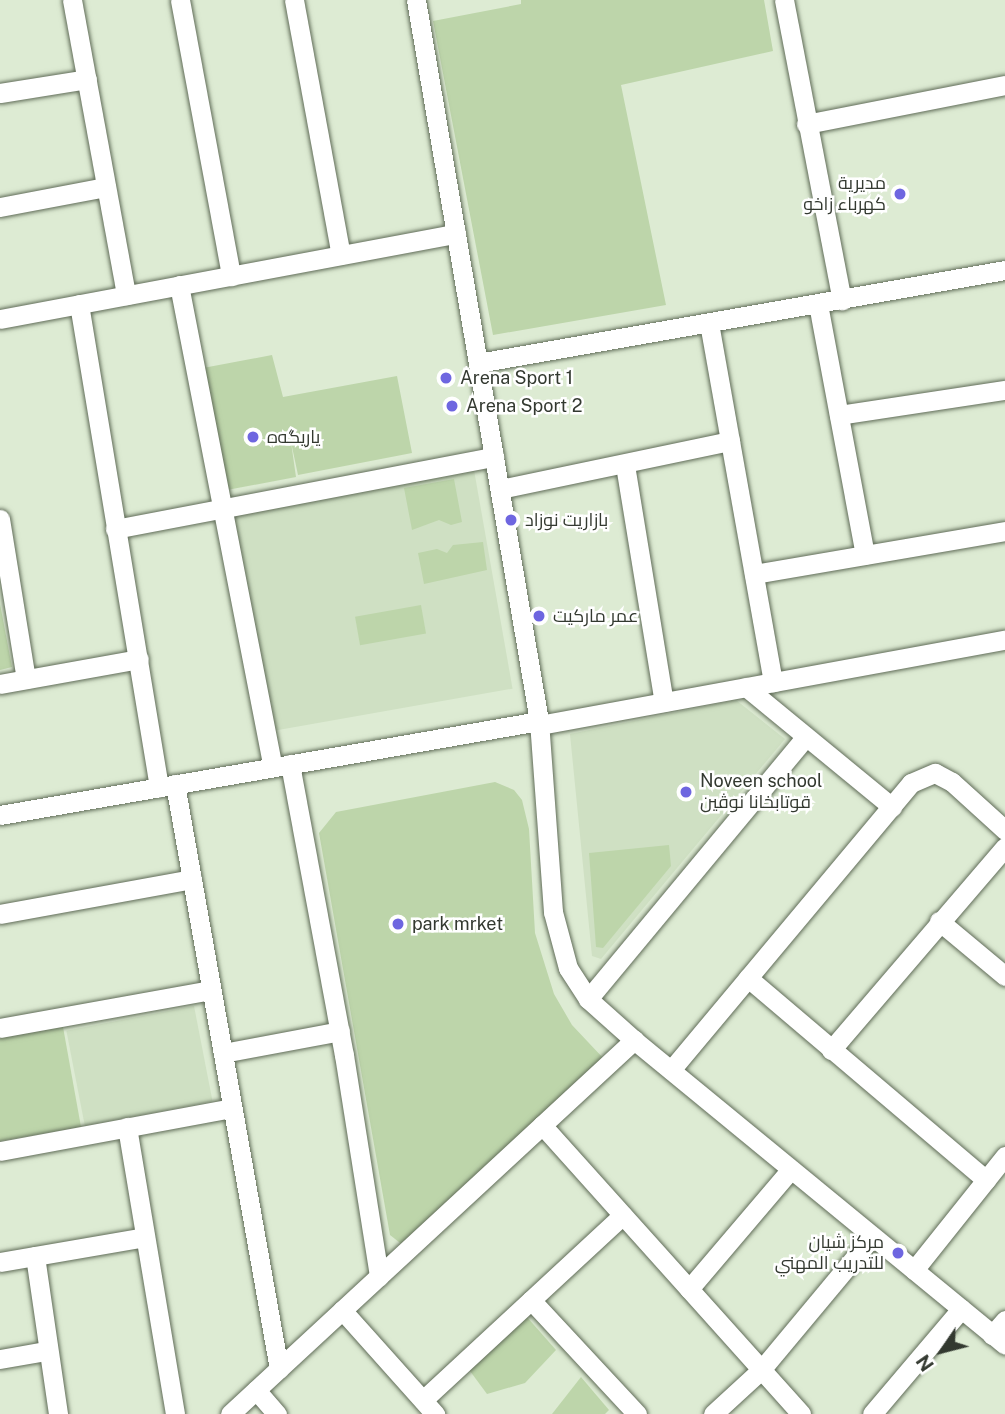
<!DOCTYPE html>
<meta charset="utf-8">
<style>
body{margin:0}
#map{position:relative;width:1005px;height:1414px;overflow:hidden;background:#ddebd3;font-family:"Public Sans",Cairo,sans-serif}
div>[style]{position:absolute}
.built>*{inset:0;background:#cfe0c3;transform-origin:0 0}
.green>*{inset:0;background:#bdd5aa;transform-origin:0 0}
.roads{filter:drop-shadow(0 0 2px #606c58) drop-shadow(0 0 2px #606c58)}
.minor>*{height:19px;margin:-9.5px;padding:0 9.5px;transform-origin:9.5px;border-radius:9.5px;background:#fff}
.dots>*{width:19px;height:19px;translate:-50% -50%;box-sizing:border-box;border:4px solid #fff;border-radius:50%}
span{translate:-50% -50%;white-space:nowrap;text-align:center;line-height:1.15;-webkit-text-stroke:5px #fff;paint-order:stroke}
.poi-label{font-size:18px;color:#333930}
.right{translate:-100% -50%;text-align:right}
.left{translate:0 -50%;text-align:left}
.north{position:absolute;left:907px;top:1316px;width:70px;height:70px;-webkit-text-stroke:5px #fff;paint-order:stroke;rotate:235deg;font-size:19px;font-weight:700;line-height:28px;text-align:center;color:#333930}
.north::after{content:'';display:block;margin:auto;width:24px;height:32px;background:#333930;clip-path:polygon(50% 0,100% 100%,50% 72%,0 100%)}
</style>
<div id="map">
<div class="built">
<i style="left:474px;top:470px;width:222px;height:248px;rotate:80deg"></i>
<i style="clip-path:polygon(736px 700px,785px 739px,601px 959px,592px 956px,570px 734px)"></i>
<i style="left:194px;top:1006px;width:97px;height:130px;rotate:79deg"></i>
</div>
<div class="green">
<i style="clip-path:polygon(521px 0,764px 0,773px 51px,621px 85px,666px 305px,493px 335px,433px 21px,521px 4px)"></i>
<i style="clip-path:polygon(272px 355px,283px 397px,397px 376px,412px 453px,298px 475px,291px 442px,296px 477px,227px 490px,203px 368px)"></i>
<i style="clip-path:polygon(454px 479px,462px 522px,451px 525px,439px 520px,412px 530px,404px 488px)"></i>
<i style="clip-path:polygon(483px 542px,487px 570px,424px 584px,418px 553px,437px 549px,447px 553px,453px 545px)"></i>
<i style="clip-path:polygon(0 604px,12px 667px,0 670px)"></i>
<i style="left:421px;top:605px;width:29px;height:67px;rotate:80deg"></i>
<i style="clip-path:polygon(495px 782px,514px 790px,522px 800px,529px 829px,535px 933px,554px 994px,572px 1025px,604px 1059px,404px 1246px,390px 1235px,319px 833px,336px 812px)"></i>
<i style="clip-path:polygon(669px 845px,671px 866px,603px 948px,596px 947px,589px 853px)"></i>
<i style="clip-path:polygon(63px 1027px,81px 1127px,0 1141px,0 1038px)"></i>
<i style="clip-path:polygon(526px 1316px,556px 1350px,525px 1383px,487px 1394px,467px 1367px)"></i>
<i style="clip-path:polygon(581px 1377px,609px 1410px,605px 1414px,552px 1414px)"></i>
</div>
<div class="roads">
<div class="minor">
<i style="left:72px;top:0;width:300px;rotate:79.6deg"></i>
<i style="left:180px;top:0;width:281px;rotate:79.5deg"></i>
<i style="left:294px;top:0;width:259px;rotate:79.6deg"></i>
<i style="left:416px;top:0;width:731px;rotate:80.32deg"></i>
<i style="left:539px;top:721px;width:192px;rotate:85.8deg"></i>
<i style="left:553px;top:912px;width:58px;rotate:75deg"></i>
<i style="left:568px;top:968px;width:37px;rotate:57deg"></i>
<i style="left:588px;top:999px;width:62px;rotate:41.7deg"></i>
<i style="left:634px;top:1040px;width:480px;rotate:39.4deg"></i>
<i style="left:784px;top:0;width:306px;rotate:79.1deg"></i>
<i style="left:0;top:93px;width:88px;rotate:-9.1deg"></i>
<i style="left:806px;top:124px;width:203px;rotate:-11.1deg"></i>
<i style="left:0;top:207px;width:108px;rotate:-10.7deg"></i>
<i style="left:179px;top:285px;width:491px;rotate:79deg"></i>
<i style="left:79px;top:304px;width:490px;rotate:80.6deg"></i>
<i style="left:818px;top:304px;width:255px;rotate:79.4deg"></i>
<i style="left:0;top:319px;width:464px;rotate:-10.6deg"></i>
<i style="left:709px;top:323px;width:365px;rotate:79.9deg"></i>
<i style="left:478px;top:363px;width:535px;rotate:-10.01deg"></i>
<i style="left:839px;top:415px;width:168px;rotate:-8.6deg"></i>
<i style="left:625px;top:465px;width:240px;rotate:80.7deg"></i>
<i style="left:500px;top:489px;width:235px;rotate:-11.8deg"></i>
<i style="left:0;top:519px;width:162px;rotate:80.8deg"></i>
<i style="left:115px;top:529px;width:386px;rotate:-10.8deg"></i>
<i style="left:754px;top:574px;width:255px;rotate:-9.7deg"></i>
<i style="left:0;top:684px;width:141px;rotate:-10.2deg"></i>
<i style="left:746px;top:687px;width:189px;rotate:39.4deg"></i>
<i style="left:540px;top:725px;width:473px;rotate:-10.4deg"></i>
<i style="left:290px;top:764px;width:296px;rotate:79.5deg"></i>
<i style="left:344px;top:1055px;width:224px;rotate:81deg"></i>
<i style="left:175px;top:784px;width:594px;rotate:79.92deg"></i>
<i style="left:0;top:815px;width:547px;rotate:-9.89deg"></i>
<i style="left:0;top:914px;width:195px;rotate:-10.3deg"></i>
<i style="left:939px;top:921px;width:86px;rotate:39.8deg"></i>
<i style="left:748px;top:978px;width:312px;rotate:40.3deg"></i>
<i style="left:588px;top:999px;width:339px;rotate:-50.3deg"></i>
<i style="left:0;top:1028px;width:214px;rotate:-10.2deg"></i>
<i style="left:831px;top:1050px;width:267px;rotate:-49.4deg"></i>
<i style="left:223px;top:1053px;width:119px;rotate:-10.6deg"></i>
<i style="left:671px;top:1070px;width:374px;rotate:-50.1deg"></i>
<i style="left:911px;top:783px;width:26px;rotate:-23deg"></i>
<i style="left:935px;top:773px;width:19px;rotate:28deg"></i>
<i style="left:952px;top:782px;width:72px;rotate:42.2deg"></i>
<i style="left:542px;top:1125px;width:388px;rotate:48.1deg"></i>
<i style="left:127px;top:1127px;width:291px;rotate:80.5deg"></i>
<i style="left:0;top:1151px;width:236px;rotate:-10.5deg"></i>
<i style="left:35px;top:1256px;width:160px;rotate:81.7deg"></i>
<i style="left:0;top:1262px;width:146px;rotate:-9.8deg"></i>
<i style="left:914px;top:1270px;width:146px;rotate:-51.4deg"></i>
<i style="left:689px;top:1289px;width:157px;rotate:-49.6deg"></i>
<i style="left:531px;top:1300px;width:156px;rotate:47.1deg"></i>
<i style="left:342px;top:1310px;width:140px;rotate:48.2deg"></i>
<i style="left:992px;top:1335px;width:20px;rotate:-49deg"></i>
<i style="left:0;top:1359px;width:47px;rotate:-9.9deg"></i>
<i style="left:256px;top:1390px;width:32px;rotate:49deg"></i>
<i style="left:423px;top:1400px;width:272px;rotate:-42.8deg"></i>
<i style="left:230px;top:1414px;width:551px;rotate:-42.79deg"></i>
<i style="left:713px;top:1414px;width:65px;rotate:-42.5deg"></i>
<i style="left:761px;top:1370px;width:173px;rotate:-50.2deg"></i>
<i style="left:872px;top:1414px;width:138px;rotate:-49.7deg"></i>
</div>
</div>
<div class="dots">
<i style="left:900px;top:194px;background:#6e66e0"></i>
<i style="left:446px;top:378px;background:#6e66e0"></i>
<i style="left:452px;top:406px;background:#6e66e0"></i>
<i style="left:253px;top:437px;background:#6e66e0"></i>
<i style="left:511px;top:520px;background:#6e66e0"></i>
<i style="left:539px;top:616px;background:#6e66e0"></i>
<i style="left:686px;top:792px;background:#6e66e0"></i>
<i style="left:398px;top:924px;background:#6e66e0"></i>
<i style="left:898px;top:1253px;background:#6e66e0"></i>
</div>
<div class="poi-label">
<span class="right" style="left:886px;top:194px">مديرية<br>كهرباء زاخو</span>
<span class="left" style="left:460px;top:378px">Arena Sport 1</span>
<span class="left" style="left:466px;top:406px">Arena Sport 2</span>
<span class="left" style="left:267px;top:437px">یاریگه‌ه</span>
<span class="left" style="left:525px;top:520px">بازاريت نوزاد</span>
<span class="left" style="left:553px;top:616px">عمر ماركيت</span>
<span class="left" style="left:700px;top:792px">Noveen school<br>قوتابخانا نوڤين</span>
<span class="left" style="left:412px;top:924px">park mrket</span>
<span class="right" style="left:884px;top:1253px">مركز شيان<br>للتدريب المهني</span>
</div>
<div class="north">N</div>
</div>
